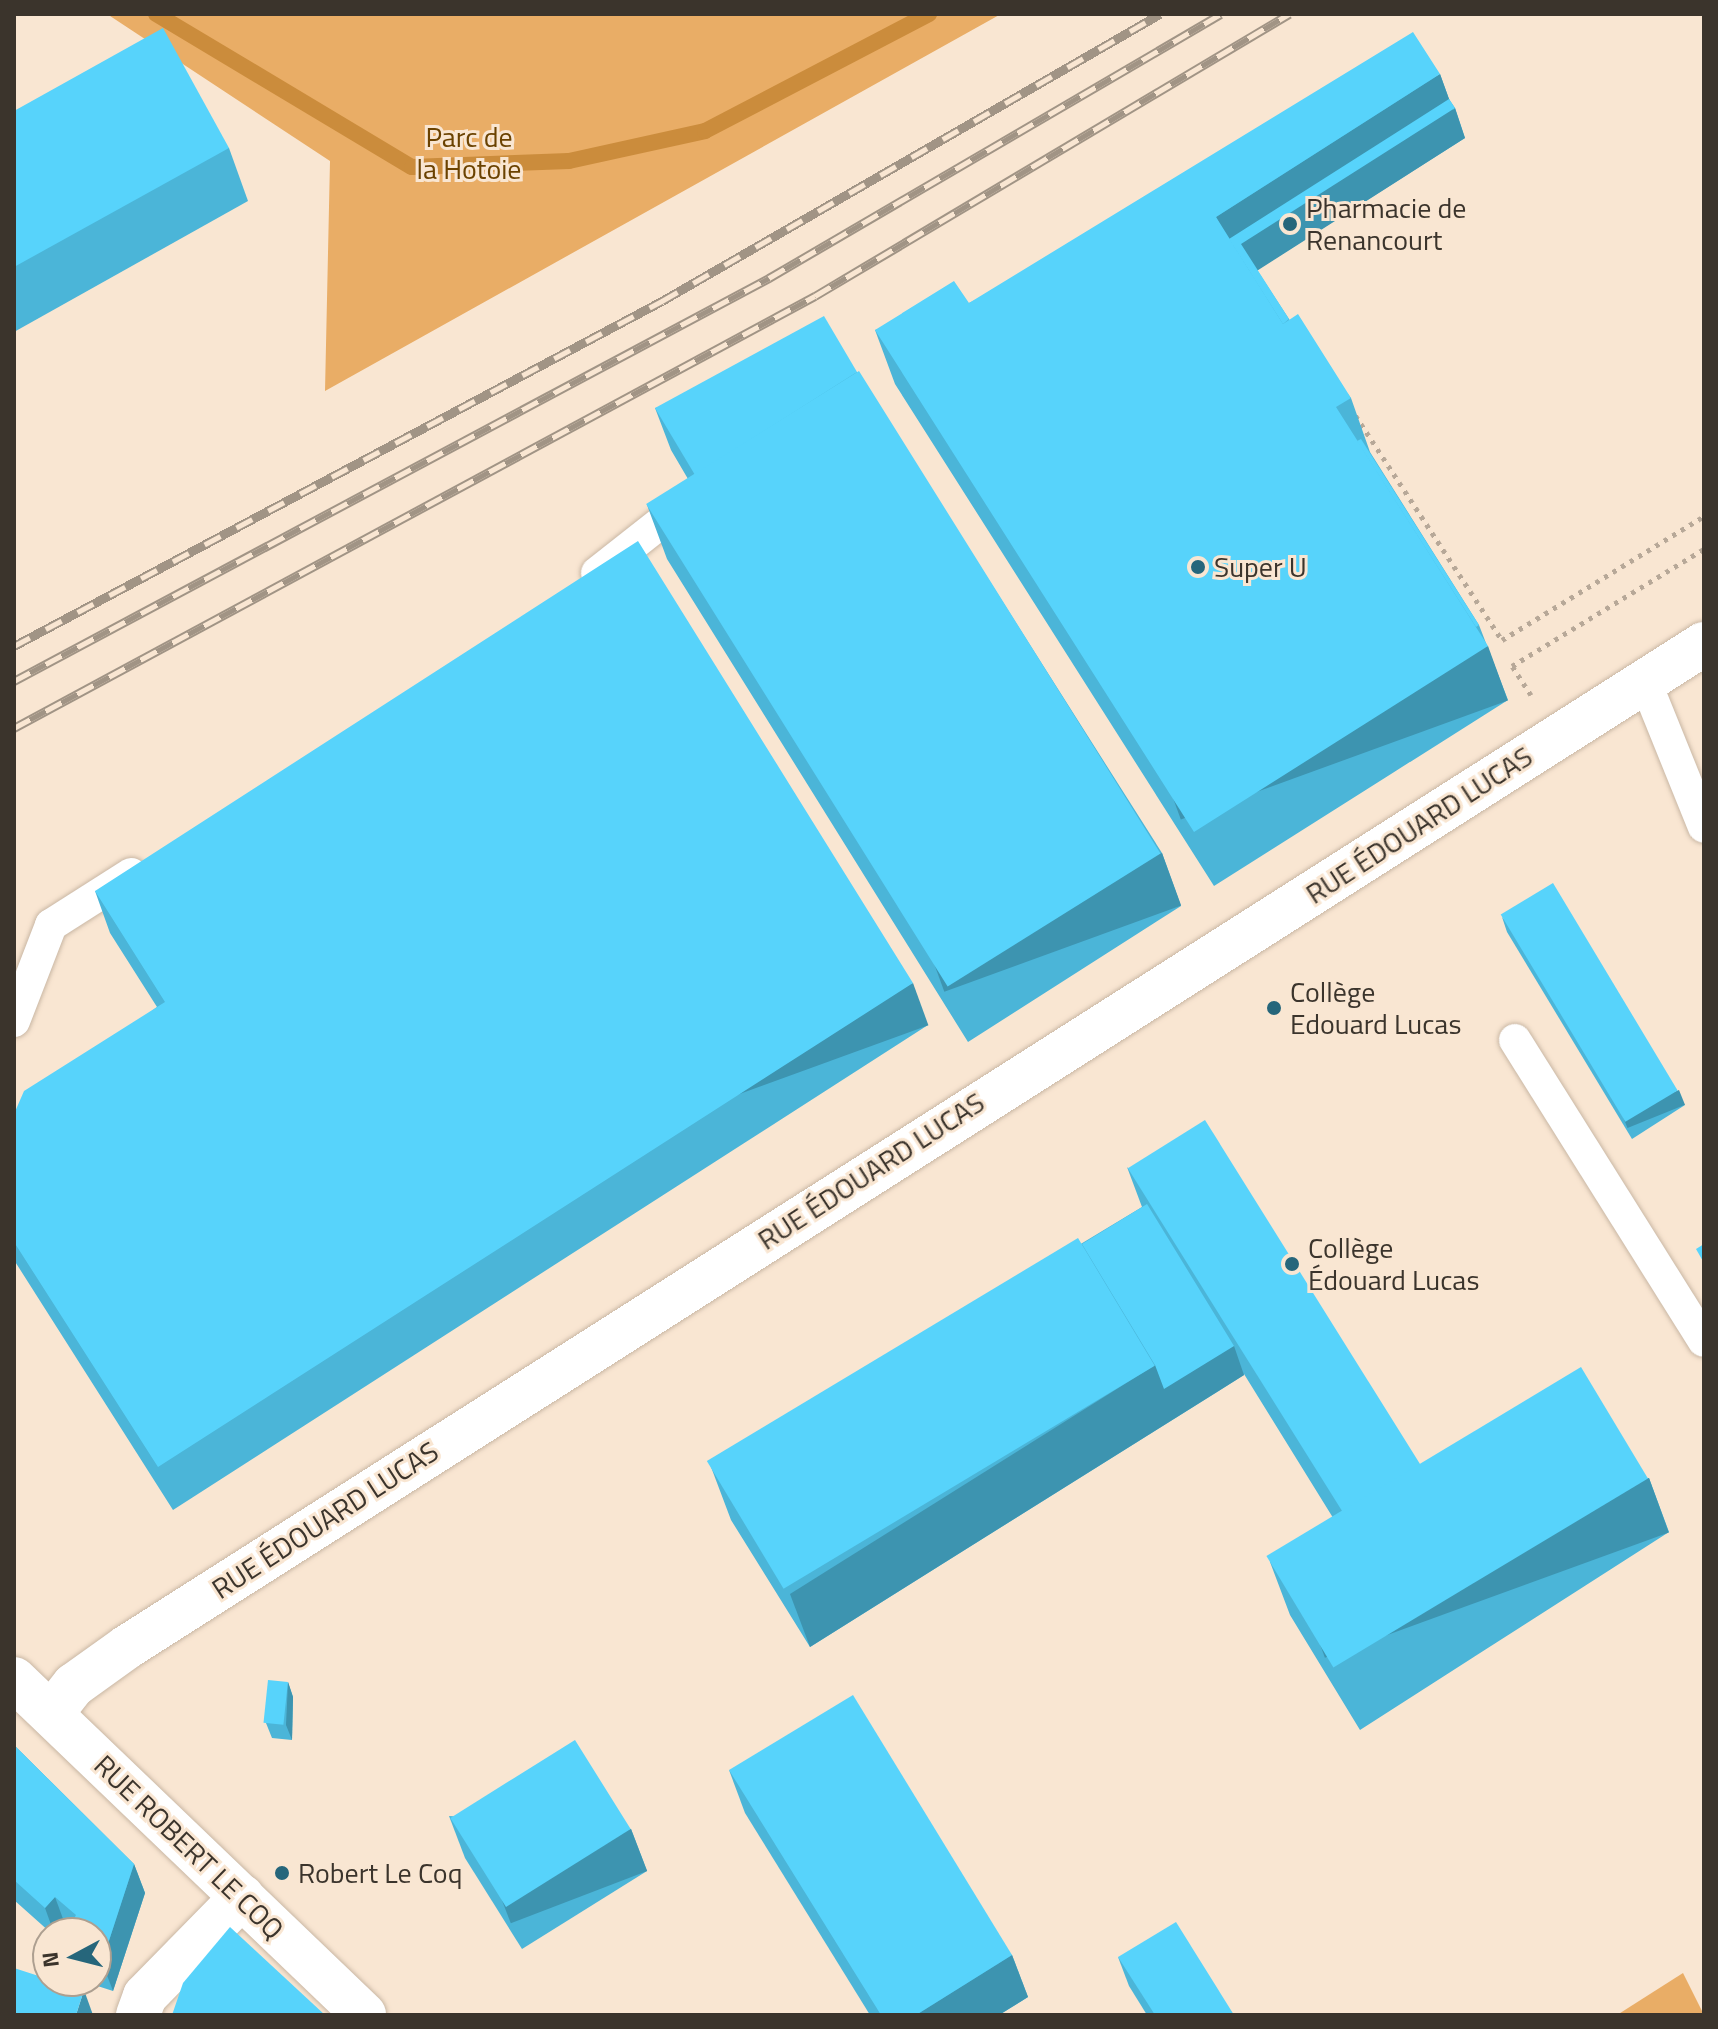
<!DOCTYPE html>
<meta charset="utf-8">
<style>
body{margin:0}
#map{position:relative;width:1718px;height:2029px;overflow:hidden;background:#f9e6d2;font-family:"Titillium Web",sans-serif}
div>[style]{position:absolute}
.green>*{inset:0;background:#e9ad66}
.stream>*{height:16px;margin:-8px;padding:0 8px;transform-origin:8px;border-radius:8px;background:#cb8c3c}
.path>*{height:5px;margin-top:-2.5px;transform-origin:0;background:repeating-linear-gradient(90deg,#b7a898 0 4px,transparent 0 10px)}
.roads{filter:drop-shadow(0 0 2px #c9b7a4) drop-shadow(0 0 2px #c9b7a4)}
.service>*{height:32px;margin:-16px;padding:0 16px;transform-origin:16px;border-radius:16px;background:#fff}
.minor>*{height:44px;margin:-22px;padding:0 22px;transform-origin:22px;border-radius:22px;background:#fff}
.tertiary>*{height:44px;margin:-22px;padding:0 22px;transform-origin:22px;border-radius:22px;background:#fff}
.rail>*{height:9px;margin-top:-4.5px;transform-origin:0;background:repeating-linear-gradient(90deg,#f9e6d2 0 18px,#a19485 0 36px);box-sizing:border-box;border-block:2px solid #a19485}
.wall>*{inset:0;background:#4bb5d8}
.shaded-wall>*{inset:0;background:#3d94b0;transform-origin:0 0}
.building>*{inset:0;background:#57d3fb;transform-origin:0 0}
.dots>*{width:22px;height:22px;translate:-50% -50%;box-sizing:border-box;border:4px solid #f9e6d2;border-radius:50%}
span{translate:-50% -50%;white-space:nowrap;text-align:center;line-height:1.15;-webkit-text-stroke:6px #f9e6d2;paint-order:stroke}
.park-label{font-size:28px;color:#6b4200}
.poi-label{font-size:28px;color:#3b342c}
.left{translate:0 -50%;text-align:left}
.street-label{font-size:28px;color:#3b342c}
.frame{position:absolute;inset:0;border:16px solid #3b342c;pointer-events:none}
.north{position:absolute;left:32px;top:1917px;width:80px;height:80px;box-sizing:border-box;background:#f9e6d2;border:2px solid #ad9f90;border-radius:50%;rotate:263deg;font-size:22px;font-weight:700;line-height:32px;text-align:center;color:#3b342c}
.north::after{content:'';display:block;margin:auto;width:28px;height:36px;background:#26667b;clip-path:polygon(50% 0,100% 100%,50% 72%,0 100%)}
</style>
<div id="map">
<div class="green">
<i style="clip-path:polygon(107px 14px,1001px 14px,325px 391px,330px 161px)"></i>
<i style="clip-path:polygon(1683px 1973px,1704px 2015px,1617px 2015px)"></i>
</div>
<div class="stream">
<i style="left:156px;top:14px;width:298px;rotate:30.9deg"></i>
<i style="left:412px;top:167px;width:157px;rotate:-2.2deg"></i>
<i style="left:569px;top:161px;width:139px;rotate:-12.4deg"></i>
<i style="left:705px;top:131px;width:253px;rotate:-27.6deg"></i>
</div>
<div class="path">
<i style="left:1350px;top:407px;width:278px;rotate:56.9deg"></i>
<i style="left:1502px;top:640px;width:237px;rotate:-31.5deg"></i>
<i style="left:1531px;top:695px;width:35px;rotate:-123deg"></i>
<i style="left:1512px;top:666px;width:225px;rotate:-31.4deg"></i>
</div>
<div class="roads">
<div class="service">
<i style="left:597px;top:573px;width:97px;rotate:-38.3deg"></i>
<i style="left:1645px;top:681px;width:157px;rotate:68deg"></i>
<i style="left:14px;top:1021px;width:103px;rotate:-68.9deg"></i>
<i style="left:51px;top:925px;width:95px;rotate:-32.5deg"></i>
<i style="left:1515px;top:1040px;width:355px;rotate:57.9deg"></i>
</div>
<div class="minor">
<i style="left:51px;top:1714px;width:37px;rotate:-52deg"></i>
<i style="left:74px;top:1685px;width:65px;rotate:-35.6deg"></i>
<i style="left:127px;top:1647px;width:1869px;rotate:-32.46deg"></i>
<i style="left:138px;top:2015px;width:20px;rotate:-70deg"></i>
<i style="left:145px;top:1996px;width:139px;rotate:-45.6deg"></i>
</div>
<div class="tertiary">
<i style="left:14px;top:1679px;width:485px;rotate:43.8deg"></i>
</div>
</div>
<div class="rail">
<i style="left:14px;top:646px;width:734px;rotate:-28.03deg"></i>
<i style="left:662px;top:301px;width:575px;rotate:-29.96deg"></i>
<i style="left:14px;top:681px;width:856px;rotate:-28.09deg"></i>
<i style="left:769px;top:278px;width:523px;rotate:-30.29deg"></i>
<i style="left:14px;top:728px;width:910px;rotate:-28.34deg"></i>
<i style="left:815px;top:296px;width:552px;rotate:-30.75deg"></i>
</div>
<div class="wall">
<i style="clip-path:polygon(1440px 74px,1449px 99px,1455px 108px,1465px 138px,1257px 270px,1289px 319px,1351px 398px,1370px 452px,1479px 625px,1508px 700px,1214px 886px,895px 384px,875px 330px,969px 303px)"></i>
<i style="clip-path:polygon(14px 111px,229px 148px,248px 201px,14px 332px)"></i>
<i style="clip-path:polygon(857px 372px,1162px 853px,1181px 906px,968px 1042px,667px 559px,647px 505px,688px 479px,671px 450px,655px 408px)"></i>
<i style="clip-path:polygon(95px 891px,928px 1025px,173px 1510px,14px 1260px,14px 1114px,157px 1007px,110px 933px)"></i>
<i style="clip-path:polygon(1502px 917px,1685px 1105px,1632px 1139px,1507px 932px)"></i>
<i style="clip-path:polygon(1127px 1167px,1420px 1468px,1649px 1478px,1669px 1532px,1360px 1730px,1290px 1615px,1270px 1562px,1335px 1521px,1244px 1374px,1244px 1375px,810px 1647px,731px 1520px,711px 1467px,1142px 1207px)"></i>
<i style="clip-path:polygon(288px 1682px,293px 1697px,292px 1740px,272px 1738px,266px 1723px)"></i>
<i style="clip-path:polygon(14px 1745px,134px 1864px,145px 1893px,113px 1991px,82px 1981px,96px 1981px,96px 1933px,68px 1929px,66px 1927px,60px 1933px,51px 1933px,14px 1900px)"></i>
<i style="clip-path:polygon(729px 1770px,1012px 1955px,1028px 1997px,999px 2015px,870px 2015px,745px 1813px)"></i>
<i style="clip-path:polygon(449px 1816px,631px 1829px,647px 1871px,522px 1949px,465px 1858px)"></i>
<i style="clip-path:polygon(1118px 1957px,1234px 2015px,1147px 2015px,1129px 1986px)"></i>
</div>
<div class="shaded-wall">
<i style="clip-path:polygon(1440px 74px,1453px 110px,1455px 108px,1465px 138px,1252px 274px,1241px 267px,1216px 217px)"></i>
<i style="left:1488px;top:646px;width:58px;height:348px;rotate:70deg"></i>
<i style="left:1162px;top:853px;width:56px;height:252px;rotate:70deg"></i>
<i style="left:913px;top:983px;width:45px;height:897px;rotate:70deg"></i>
<i style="left:1679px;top:1090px;width:16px;height:62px;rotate:68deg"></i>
<i style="clip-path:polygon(1234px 1346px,1244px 1375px,810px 1647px,790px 1594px,1155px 1365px)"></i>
<i style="left:1649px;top:1478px;width:58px;height:366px;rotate:70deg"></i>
<i style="clip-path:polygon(288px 1682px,293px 1697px,292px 1740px,286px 1725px)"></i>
<i style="left:631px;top:1829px;width:45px;height:146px;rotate:69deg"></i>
<i style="clip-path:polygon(134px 1864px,145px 1893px,113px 1991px,102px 1962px)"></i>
<i style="clip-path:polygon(55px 1897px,66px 1927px,60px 1933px,54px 1933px,45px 1908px)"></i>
<i style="clip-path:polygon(1012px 1955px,1028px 1997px,999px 2015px,916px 2015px)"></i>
<i style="clip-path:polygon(84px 1990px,93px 2015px,76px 2015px)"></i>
</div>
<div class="building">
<i style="clip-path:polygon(163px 28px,229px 148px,14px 267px,14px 111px)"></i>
<i style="clip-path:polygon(1413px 32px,1440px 74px,1216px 217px,1283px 324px,1298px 314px,1351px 398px,1336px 407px,1488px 646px,1194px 832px,875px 330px,954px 281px,969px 303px)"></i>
<i style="clip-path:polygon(1449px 99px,1455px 108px,1241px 244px,1289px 319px,1283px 324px,1229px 239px)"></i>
<i style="clip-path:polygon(824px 316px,857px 372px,695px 475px,655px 408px)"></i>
<i style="left:859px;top:371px;width:569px;height:251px;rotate:58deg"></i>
<i style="clip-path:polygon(1361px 439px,1479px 625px,1476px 627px,1357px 441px)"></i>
<i style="clip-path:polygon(638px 541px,913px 983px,158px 1467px,14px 1242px,14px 1114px,24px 1091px,165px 1002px,95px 891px)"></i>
<i style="left:1553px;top:883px;width:242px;height:61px;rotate:59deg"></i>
<i style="left:1205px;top:1120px;width:409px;height:91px;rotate:58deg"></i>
<i style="clip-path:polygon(1147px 1204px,1234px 1346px,1164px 1389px,1155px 1365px,1082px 1244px)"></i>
<i style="left:1078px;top:1238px;width:149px;height:433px;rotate:59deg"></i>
<i style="clip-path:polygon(1704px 1244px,1704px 1263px,1696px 1249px)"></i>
<i style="left:1581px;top:1367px;width:130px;height:367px;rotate:59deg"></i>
<i style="left:268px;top:1680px;width:20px;height:43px;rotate:6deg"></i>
<i style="clip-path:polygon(853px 1695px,1012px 1955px,916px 2015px,881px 2015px,729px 1770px)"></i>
<i style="left:575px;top:1740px;width:105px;height:147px;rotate:58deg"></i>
<i style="clip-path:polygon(14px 1745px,134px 1864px,102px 1962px,96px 1960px,96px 1933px,66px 1933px,76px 1915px,55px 1897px,45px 1908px,14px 1880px)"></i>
<i style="clip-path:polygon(1176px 1922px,1234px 2015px,1155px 2015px,1118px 1957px)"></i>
<i style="clip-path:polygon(230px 1927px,325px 2015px,172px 2015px,183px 1983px)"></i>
<i style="clip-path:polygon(14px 1968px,48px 1979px,48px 1981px,56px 1981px,84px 1990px,76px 2015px,14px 2015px)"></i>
</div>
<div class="dots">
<i style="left:1290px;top:224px;background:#26667b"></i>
<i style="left:1198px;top:567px;background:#26667b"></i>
<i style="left:1274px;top:1008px;background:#26667b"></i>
<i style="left:1292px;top:1264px;background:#26667b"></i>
<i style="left:282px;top:1873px;background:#26667b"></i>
</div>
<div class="park-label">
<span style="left:469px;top:153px">Parc de<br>la Hotoie</span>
</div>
<div class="poi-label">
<span class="left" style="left:1306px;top:224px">Pharmacie de<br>Renancourt</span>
<span class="left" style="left:1214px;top:567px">Super U</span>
<span class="left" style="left:1290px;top:1008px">Collège<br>Edouard Lucas</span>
<span class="left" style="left:1308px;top:1264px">Collège<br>Édouard Lucas</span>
<span class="left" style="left:298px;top:1873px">Robert Le Coq</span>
</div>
<div class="street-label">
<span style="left:1419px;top:825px;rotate:-33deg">RUE ÉDOUARD LUCAS</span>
<span style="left:871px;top:1171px;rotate:-33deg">RUE ÉDOUARD LUCAS</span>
<span style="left:325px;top:1520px;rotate:-33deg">RUE ÉDOUARD LUCAS</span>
<span style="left:189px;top:1847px;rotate:44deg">RUE ROBERT LE COQ</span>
</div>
<div class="frame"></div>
<div class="north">N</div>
</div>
